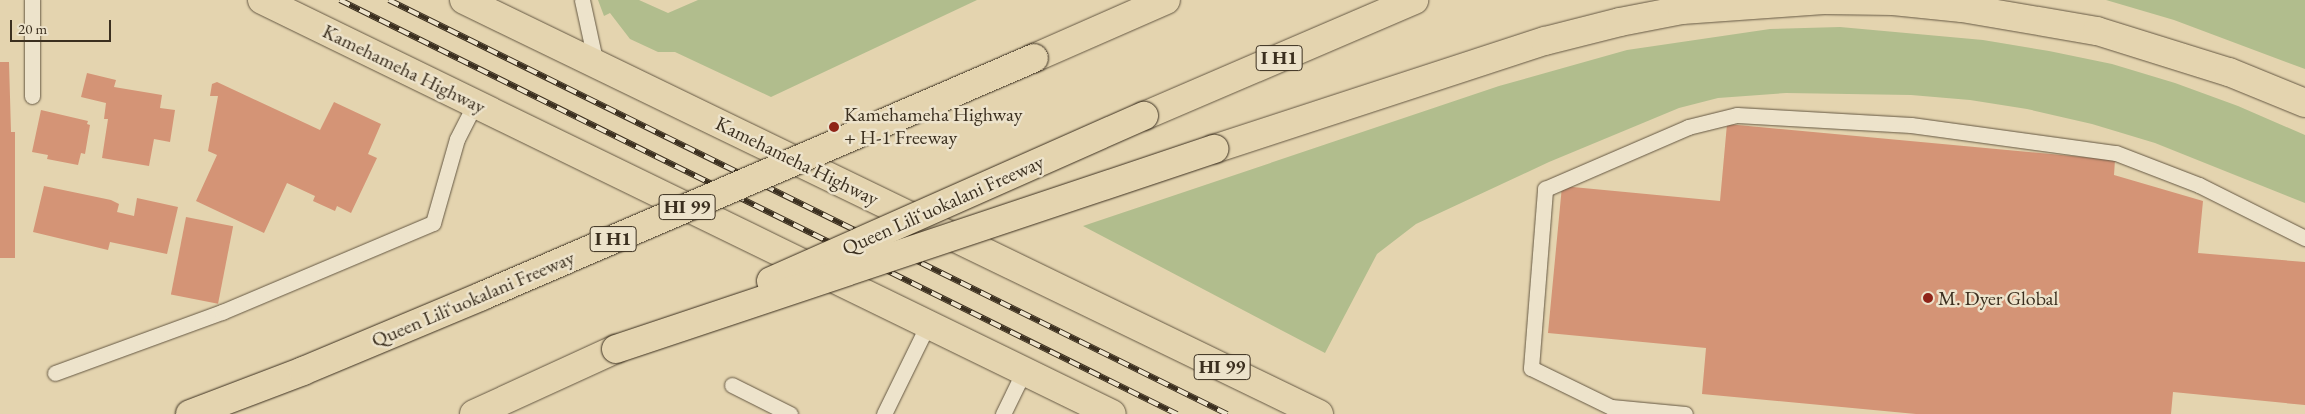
<!DOCTYPE html>
<meta charset="utf-8">
<style>
body{margin:0}
#map{position:relative;width:2305px;height:414px;overflow:hidden;background:#e4d4af;font-family:"EB Garamond",serif}
div>[style]{position:absolute}
.green>*{inset:0;background:#b1bd8d}
.building>*{inset:0;background:#d49476;transform-origin:0 0}
.roads{filter:drop-shadow(0 0 1px #655843) drop-shadow(0 0 1px #655843)}
.lane>*{height:15px;margin:-7.5px;padding:0 7.5px;transform-origin:7.5px;border-radius:7.5px;background:#ede3cb}
.primary>*{height:28px;margin:-14px;padding:0 14px;transform-origin:14px;border-radius:14px;background:#e4d4af}
.highway>*{height:28px;margin:-14px;padding:0 14px;transform-origin:14px;border-radius:14px;background:#e4d4af}
.rail>*{height:5.5px;margin-top:-2.75px;transform-origin:0;background:repeating-linear-gradient(90deg,#ede3cb 0 11px,#3b2f1f 0 22px);box-sizing:border-box;border-block:1px solid #3b2f1f}
.bridges{filter:drop-shadow(0 0 1px #3b2f1f) drop-shadow(0 0 1px #3b2f1f)}
.highway-bridge>*{height:28px;margin:-14px;padding:0 14px;transform-origin:14px;border-radius:14px;background:#e4d4af}
.dots>*{width:14px;height:14px;translate:-50% -50%;box-sizing:border-box;border:2px solid #ede3cb;border-radius:50%}
span{translate:-50% -50%;white-space:nowrap;text-align:center;line-height:1.15;-webkit-text-stroke:5px #ede3cb;paint-order:stroke}
.shield-label span{padding:1px 4px;background:#ede3cb;border:1px solid;border-radius:4px;-webkit-text-stroke-width:0}
.shield-label{font-size:19px;color:#3b2f1f;font-weight:700}
.street-label{font-size:20px;color:#3b2f1f}
.poi-label{font-size:20px;color:#3b2f1f}
.left{translate:0 -50%;text-align:left}
.scale{position:absolute;left:10px;top:20px;width:101px;height:22px;box-sizing:border-box;border:2px solid #3b2f1f;border-top:0;padding-left:6px;font-size:15px;line-height:18px;white-space:nowrap;color:#3b2f1f;-webkit-text-stroke:4px #ede3cb;paint-order:stroke}
</style>
<div id="map">
<div class="green">
<i style="clip-path:polygon(598px 0,639px 0,668px 13px,698px 0,977px 0,771px 97px,675px 52px,658px 52px,630px 39px,610px 13px,604px 16px)"></i>
<i style="clip-path:polygon(2106px 0,2305px 0,2305px 69px,2174px 20px)"></i>
<i style="clip-path:polygon(1840px 27px,1983px 40px,2049px 51px,2112px 64px,2175px 83px,2238px 106px,2305px 135px,2305px 203px,2155px 143px,2092px 124px,2027px 109px,1970px 100px,1911px 95px,1786px 93px,1718px 98px,1679px 108px,1549px 162px,1416px 224px,1377px 254px,1325px 353px,1083px 226px,1499px 86px,1627px 50px,1770px 29px)"></i>
</div>
<div class="building">
<i style="clip-path:polygon(0 62px,9px 62px,11px 132px,15px 132px,15px 258px,0 258px)"></i>
<i style="clip-path:polygon(87px 73px,116px 80px,114px 87px,162px 95px,160px 108px,175px 110px,170px 142px,154px 139px,149px 166px,102px 158px,108px 119px,104px 119px,106px 103px,81px 97px)"></i>
<i style="clip-path:polygon(217px 82px,320px 130px,334px 102px,381px 124px,368px 154px,377px 158px,351px 213px,337px 206px,335px 211px,313px 201px,315px 196px,287px 183px,264px 233px,196px 201px,217px 155px,208px 151px,218px 96px,210px 96px,212px 84px)"></i>
<i style="clip-path:polygon(41px 110px,88px 121px,87px 124px,90px 125px,85px 154px,81px 153px,78px 165px,47px 159px,48px 155px,32px 152px)"></i>
<i style="clip-path:polygon(1727px 124px,2115px 160px,2114px 175px,2203px 201px,2198px 253px,2305px 262px,2305px 405px,2173px 392px,2171px 414px,1916px 414px,1702px 394px,1706px 348px,1548px 333px,1562px 186px,1720px 201px)"></i>
<i style="clip-path:polygon(44px 186px,111px 200px,119px 204px,117px 212px,134px 216px,137px 198px,178px 207px,167px 254px,110px 242px,108px 250px,33px 232px)"></i>
<i style="left:186px;top:217px;width:48px;height:79px;rotate:11deg"></i>
</div>
<div class="roads">
<div class="lane">
<i style="left:582px;top:0;width:66px;rotate:77.7deg"></i>
<i style="left:32px;top:96px;width:96px;rotate:-90deg"></i>
<i style="left:55px;top:373px;width:178px;rotate:-20.1deg"></i>
<i style="left:222px;top:312px;width:229px;rotate:-22.9deg"></i>
<i style="left:433px;top:223px;width:87px;rotate:-74.1deg"></i>
<i style="left:457px;top:139px;width:39px;rotate:-63deg"></i>
<i style="left:732px;top:385px;width:65px;rotate:26.6deg"></i>
<i style="left:884px;top:414px;width:100px;rotate:-63.9deg"></i>
<i style="left:1003px;top:414px;width:48px;rotate:-64deg"></i>
<i style="left:1685px;top:414px;width:74px;rotate:-174.6deg"></i>
<i style="left:1611px;top:407px;width:89px;rotate:-154deg"></i>
<i style="left:1531px;top:368px;width:180px;rotate:-85.5deg"></i>
<i style="left:1545px;top:189px;width:156px;rotate:-23.4deg"></i>
<i style="left:1688px;top:127px;width:50px;rotate:-13.8deg"></i>
<i style="left:1737px;top:115px;width:174px;rotate:3.3deg"></i>
<i style="left:1911px;top:125px;width:207px;rotate:7.8deg"></i>
<i style="left:2116px;top:153px;width:89px;rotate:21.1deg"></i>
<i style="left:2199px;top:185px;width:119px;rotate:26.6deg"></i>
</div>
<div class="primary">
<i style="left:262px;top:0;width:945px;rotate:25.97deg"></i>
<i style="left:464px;top:0;width:950px;rotate:25.84deg"></i>
</div>
<div class="highway">
<i style="left:1034px;top:58px;width:144px;rotate:-23.7deg"></i>
<i style="left:1144px;top:116px;width:294px;rotate:-23.2deg"></i>
<i style="left:1214px;top:149px;width:348px;rotate:-18.1deg"></i>
<i style="left:1545px;top:41px;width:77px;rotate:-14.2deg"></i>
<i style="left:1620px;top:22px;width:63px;rotate:-11deg"></i>
<i style="left:1682px;top:10px;width:142px;rotate:-4deg"></i>
<i style="left:1824px;top:0;width:69px;rotate:0.8deg"></i>
<i style="left:1893px;top:1px;width:69px;rotate:5.8deg"></i>
<i style="left:1962px;top:8px;width:137px;rotate:9.7deg"></i>
<i style="left:2097px;top:31px;width:138px;rotate:17.3deg"></i>
<i style="left:2229px;top:72px;width:82px;rotate:22.2deg"></i>
<i style="left:474px;top:414px;width:156px;rotate:-24.6deg"></i>
</div>
</div>
<div class="rail">
<i style="left:340px;top:0;width:934px;rotate:26.32deg"></i>
<i style="left:389px;top:0;width:935px;rotate:26.29deg"></i>
</div>
<div class="bridges">
<div class="highway-bridge">
<i style="left:771px;top:281px;width:408px;rotate:-23.9deg"></i>
<i style="left:616px;top:349px;width:631px;rotate:-18.49deg"></i>
<i style="left:190px;top:414px;width:121px;rotate:-20.8deg"></i>
<i style="left:303px;top:371px;width:194px;rotate:-22.7deg"></i>
<i style="left:482px;top:296px;width:601px;rotate:-23.32deg"></i>
</div>
</div>
<div class="dots">
<i style="left:834px;top:127px;background:#8f2418"></i>
<i style="left:1928px;top:298px;background:#8f2418"></i>
</div>
<div class="shield-label">
<span style="left:1279px;top:58px">I H1</span>
<span style="left:687px;top:207px">HI 99</span>
<span style="left:613px;top:239px">I H1</span>
<span style="left:1222px;top:367px">HI 99</span>
</div>
<div class="street-label">
<span style="left:404px;top:69px;rotate:26deg">Kamehameha Highway</span>
<span style="left:797px;top:161px;rotate:26deg">Kamehameha Highway</span>
<span style="left:943px;top:205px;rotate:-24deg">Queen Liliʻuokalani Freeway</span>
<span style="left:473px;top:299px;rotate:-23deg">Queen Liliʻuokalani Freeway</span>
</div>
<div class="poi-label">
<span class="left" style="left:844px;top:126px">Kamehameha Highway<br>+ H-1 Freeway</span>
<span class="left" style="left:1938px;top:298px">M. Dyer Global</span>
</div>
<div class="scale">20 m</div>
</div>
